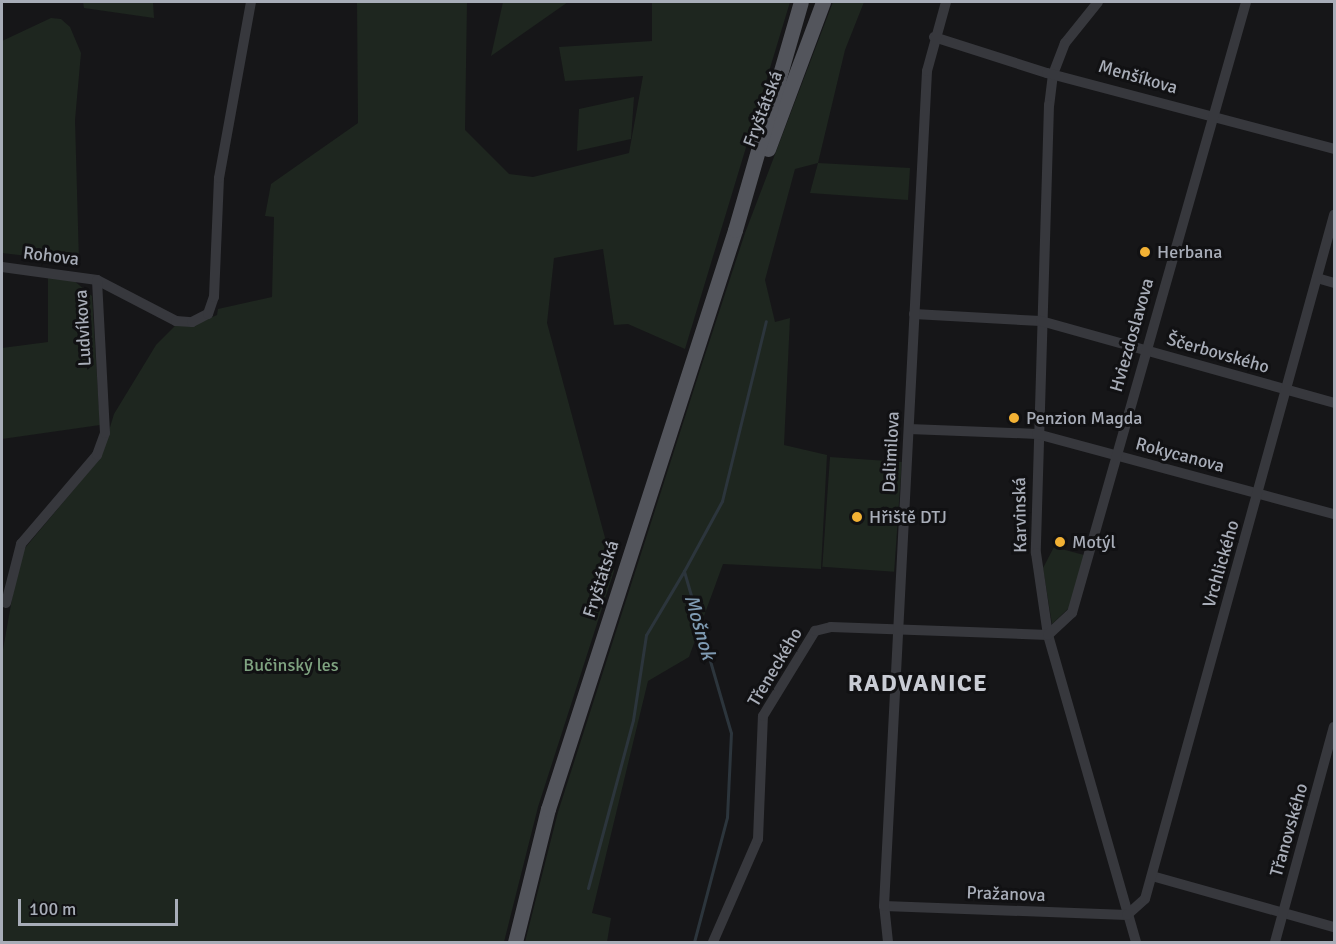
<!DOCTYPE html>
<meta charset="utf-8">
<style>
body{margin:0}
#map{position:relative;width:1336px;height:944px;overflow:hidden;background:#161618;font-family:Signika,sans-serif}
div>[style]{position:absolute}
.green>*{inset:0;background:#1e261f;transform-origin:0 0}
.stream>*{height:3px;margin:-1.5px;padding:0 1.5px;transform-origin:1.5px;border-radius:1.5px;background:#2c353c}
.minor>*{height:10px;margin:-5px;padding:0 5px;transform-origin:5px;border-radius:5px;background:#37383d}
.primary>*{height:15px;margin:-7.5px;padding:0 7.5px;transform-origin:7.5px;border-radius:7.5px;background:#53555c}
.dots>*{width:16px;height:16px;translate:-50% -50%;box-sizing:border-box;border:3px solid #111113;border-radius:50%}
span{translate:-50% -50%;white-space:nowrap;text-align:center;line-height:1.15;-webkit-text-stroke:6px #111113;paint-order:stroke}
.street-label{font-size:18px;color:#a8adb8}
.poi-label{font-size:18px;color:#a8adb8}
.left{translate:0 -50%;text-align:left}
.park-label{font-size:18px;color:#7fa381}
.water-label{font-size:20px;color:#7f9bb3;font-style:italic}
.district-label{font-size:24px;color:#c9ccd4;font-weight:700;letter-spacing:1.5px}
.frame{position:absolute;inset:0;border:3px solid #a8adb8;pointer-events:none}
.scale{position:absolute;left:18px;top:899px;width:160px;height:27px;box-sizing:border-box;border:3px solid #a8adb8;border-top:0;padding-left:8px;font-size:18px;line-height:21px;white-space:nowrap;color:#a8adb8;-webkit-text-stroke:4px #111113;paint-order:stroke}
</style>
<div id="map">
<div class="green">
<i style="clip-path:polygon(83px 2px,153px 2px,154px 18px,84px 8px)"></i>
<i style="clip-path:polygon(357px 2px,467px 2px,465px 130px,509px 174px,533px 177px,629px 153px,643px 76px,565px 81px,559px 47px,652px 41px,652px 2px,790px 2px,685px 349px,628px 324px,614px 325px,603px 249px,554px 258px,547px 323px,614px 571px,538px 807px,504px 942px,2px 942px,2px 655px,20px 554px,101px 457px,114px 414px,156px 345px,177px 324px,192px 326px,217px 315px,218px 309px,272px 297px,274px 217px,265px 216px,271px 184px,358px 123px)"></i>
<i style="clip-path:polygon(503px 2px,568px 2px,491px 56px)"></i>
<i style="clip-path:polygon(833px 2px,864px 2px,845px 50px,818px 163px,910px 168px,908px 200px,810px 193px,818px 163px,795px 169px,765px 280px,775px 322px,790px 318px,784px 445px,827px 455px,821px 569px,723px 564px,689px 657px,648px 681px,592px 913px,611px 918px,607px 942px,525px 942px,558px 812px,702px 364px,745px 233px)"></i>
<i style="clip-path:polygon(51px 18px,61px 19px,70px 27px,81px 53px,75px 120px,79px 262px,2px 253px,2px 41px)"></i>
<i style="clip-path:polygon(634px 97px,631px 139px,577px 151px,579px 109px)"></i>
<i style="clip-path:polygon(48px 276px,72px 279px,92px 296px,100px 425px,2px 439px,2px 348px,48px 342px)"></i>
<i style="left:830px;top:457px;width:72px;height:110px;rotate:4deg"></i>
<i style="clip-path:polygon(1054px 547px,1084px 555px,1070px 607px,1052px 624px,1043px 568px)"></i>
</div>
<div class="stream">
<i style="left:588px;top:888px;width:174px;rotate:-75deg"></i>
<i style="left:633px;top:720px;width:86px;rotate:-81.3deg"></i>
<i style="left:646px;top:635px;width:74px;rotate:-59.3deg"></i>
<i style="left:694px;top:942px;width:129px;rotate:-75.2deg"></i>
<i style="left:727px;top:817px;width:84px;rotate:-87.3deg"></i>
<i style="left:731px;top:733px;width:169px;rotate:-106.2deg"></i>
<i style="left:684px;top:571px;width:80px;rotate:-61.5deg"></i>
<i style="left:722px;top:501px;width:185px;rotate:-76.3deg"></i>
</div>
<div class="minor">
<i style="left:1098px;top:2px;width:53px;rotate:128.8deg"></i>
<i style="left:1065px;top:43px;width:33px;rotate:111deg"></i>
<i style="left:1053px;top:74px;width:31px;rotate:97deg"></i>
<i style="left:1049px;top:105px;width:448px;rotate:91.7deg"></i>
<i style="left:1036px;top:553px;width:83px;rotate:81.7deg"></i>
<i style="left:1048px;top:635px;width:319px;rotate:74deg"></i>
<i style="left:934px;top:37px;width:119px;rotate:17.7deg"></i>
<i style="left:1047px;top:73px;width:297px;rotate:14.8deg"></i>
<i style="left:2px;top:267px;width:96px;rotate:7.8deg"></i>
<i style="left:97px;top:280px;width:89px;rotate:27.4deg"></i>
<i style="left:176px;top:321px;width:16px;rotate:4deg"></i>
<i style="left:192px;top:322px;width:18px;rotate:-27deg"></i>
<i style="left:208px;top:314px;width:18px;rotate:-71deg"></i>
<i style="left:214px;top:297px;width:119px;rotate:-87.6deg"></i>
<i style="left:219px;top:178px;width:179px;rotate:-79.7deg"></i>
<i style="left:1317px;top:278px;width:18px;rotate:16deg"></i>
<i style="left:914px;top:314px;width:127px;rotate:3.2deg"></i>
<i style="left:1041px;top:321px;width:304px;rotate:15.6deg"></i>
<i style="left:909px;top:429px;width:128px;rotate:2.2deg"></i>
<i style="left:1037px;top:434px;width:308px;rotate:15.1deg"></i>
<i style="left:6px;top:603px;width:61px;rotate:-75.7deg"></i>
<i style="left:21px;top:544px;width:117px;rotate:-49.5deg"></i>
<i style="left:97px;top:455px;width:23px;rotate:-70deg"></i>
<i style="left:105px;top:433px;width:153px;rotate:-93deg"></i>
<i style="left:1152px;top:876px;width:189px;rotate:15.7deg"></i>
<i style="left:884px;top:906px;width:243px;rotate:2.1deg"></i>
<i style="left:1127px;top:915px;width:24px;rotate:-42deg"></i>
<i style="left:1145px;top:899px;width:710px;rotate:-74.55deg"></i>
<i style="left:713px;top:942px;width:112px;rotate:-66.4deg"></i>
<i style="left:758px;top:839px;width:123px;rotate:-87.7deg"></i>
<i style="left:763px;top:716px;width:100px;rotate:-58.5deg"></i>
<i style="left:815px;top:631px;width:16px;rotate:-14deg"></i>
<i style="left:831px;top:627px;width:217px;rotate:2.1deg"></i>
<i style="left:1048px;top:635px;width:33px;rotate:-43deg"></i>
<i style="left:1072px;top:613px;width:635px;rotate:-74.1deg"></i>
<i style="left:888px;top:942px;width:36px;rotate:-96deg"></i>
<i style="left:884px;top:906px;width:836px;rotate:-87.05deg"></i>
<i style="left:927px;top:71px;width:72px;rotate:-74.6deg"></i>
<i style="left:1275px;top:942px;width:223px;rotate:-74.7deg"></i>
</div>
<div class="primary">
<i style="left:768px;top:149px;width:157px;rotate:-69.5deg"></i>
<i style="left:515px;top:942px;width:137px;rotate:-76.1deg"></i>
<i style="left:548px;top:809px;width:608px;rotate:-72.1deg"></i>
<i style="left:735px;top:230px;width:237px;rotate:-73.9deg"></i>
</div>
<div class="dots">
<i style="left:1145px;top:252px;background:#f2b134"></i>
<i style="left:1014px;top:418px;background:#f2b134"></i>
<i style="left:857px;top:517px;background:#f2b134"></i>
<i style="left:1060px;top:542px;background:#f2b134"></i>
</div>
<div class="street-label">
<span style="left:1138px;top:77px;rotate:16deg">Menšíkova</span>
<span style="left:763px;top:109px;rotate:-69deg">Fryštátská</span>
<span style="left:51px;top:256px;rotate:7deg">Rohova</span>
<span style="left:83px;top:328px;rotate:-93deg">Ludvíkova</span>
<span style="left:1132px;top:335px;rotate:-74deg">Hviezdoslavova</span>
<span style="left:1218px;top:353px;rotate:16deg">Ščerbovského</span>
<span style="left:891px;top:452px;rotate:-87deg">Dalimilova</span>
<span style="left:1180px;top:455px;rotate:15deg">Rokycanova</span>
<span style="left:1020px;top:515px;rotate:-91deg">Karvinská</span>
<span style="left:1221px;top:564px;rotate:-74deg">Vrchlického</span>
<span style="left:601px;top:579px;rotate:-72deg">Fryštátská</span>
<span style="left:775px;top:667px;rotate:-59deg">Třeneckého</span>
<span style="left:1289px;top:830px;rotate:-74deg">Třanovského</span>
<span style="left:1006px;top:894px;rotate:2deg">Pražanova</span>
</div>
<div class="poi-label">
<span class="left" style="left:1157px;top:252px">Herbana</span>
<span class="left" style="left:1026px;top:418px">Penzion Magda</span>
<span class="left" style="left:869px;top:517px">Hřiště DTJ</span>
<span class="left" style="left:1072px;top:542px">Motýl</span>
</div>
<div class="park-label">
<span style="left:291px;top:665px">Bučinský les</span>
</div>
<div class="water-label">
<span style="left:700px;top:627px;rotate:74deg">Mošnok</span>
</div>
<div class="district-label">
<span style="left:918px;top:684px">RADVANICE</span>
</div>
<div class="frame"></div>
<div class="scale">100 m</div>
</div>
